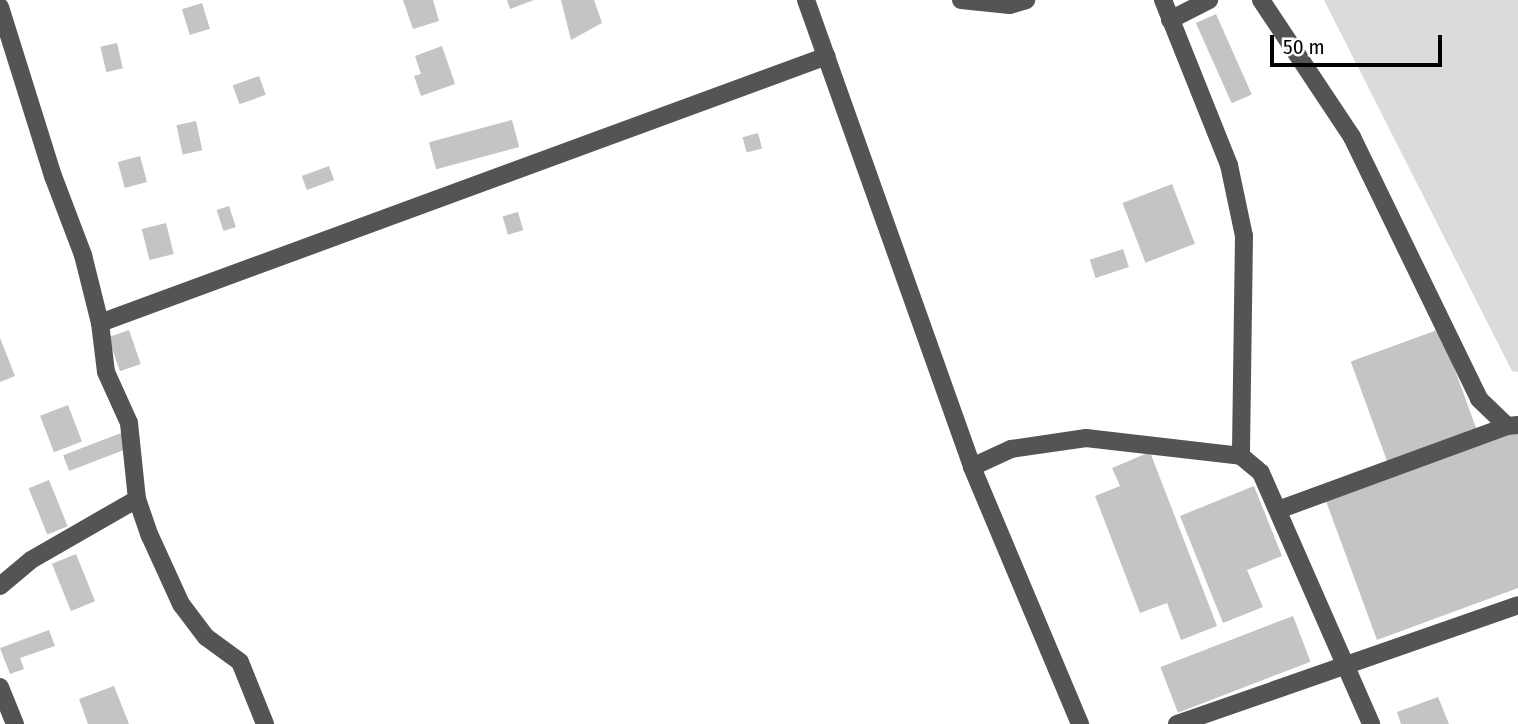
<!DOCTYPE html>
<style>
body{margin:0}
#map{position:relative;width:1518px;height:724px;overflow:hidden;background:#fff;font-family:"Fira Sans Condensed",sans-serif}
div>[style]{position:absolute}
.green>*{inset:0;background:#dbdbdb}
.building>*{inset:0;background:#c4c4c4;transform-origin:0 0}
.minor>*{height:18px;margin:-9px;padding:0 9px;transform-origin:9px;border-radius:9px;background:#545454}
span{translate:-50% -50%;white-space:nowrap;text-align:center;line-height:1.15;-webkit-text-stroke:5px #fff;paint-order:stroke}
.scale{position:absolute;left:1270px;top:35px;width:172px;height:32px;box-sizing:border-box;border:4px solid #000;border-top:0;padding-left:9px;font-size:21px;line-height:24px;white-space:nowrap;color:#000;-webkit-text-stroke:5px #fff;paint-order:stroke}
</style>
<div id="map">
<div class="green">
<i style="clip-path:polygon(1324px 0,1518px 0,1518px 372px,1512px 371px)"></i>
</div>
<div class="building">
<i style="clip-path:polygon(403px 0,433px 0,439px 21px,413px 29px)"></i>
<i style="clip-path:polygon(507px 0,534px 0,510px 9px)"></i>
<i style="clip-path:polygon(561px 0,594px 0,602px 23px,571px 40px)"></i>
<i style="left:202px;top:3px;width:27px;height:21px;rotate:73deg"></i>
<i style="left:1216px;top:14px;width:88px;height:22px;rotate:66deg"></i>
<i style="left:117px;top:43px;width:26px;height:17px;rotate:77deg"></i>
<i style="clip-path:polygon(442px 46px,455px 84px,421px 96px,414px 76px,421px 74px,415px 56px)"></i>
<i style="left:259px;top:76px;width:20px;height:28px;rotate:70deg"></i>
<i style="left:512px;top:120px;width:28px;height:86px;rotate:75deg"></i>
<i style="left:196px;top:121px;width:30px;height:20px;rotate:78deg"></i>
<i style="left:758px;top:133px;width:16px;height:16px;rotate:75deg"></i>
<i style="left:140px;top:156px;width:27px;height:23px;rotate:75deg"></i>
<i style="left:329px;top:166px;width:15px;height:29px;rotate:70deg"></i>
<i style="left:1172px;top:184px;width:64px;height:53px;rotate:69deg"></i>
<i style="left:229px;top:206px;width:22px;height:13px;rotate:72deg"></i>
<i style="left:518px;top:212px;width:19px;height:16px;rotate:74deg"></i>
<i style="left:166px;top:223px;width:32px;height:25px;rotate:76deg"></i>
<i style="left:1123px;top:249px;width:19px;height:35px;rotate:72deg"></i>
<i style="left:1440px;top:329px;width:107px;height:95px;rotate:70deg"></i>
<i style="left:129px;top:330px;width:36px;height:22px;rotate:71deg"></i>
<i style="clip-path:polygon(0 338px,15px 376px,0 382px)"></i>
<i style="left:68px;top:405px;width:39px;height:30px;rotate:69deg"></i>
<i style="clip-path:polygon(1518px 430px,1518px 588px,1377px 640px,1326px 501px)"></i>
<i style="left:121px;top:433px;width:17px;height:62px;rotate:69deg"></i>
<i style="clip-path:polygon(1150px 452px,1217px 626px,1181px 640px,1167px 603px,1140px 613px,1095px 496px,1120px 486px,1112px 468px)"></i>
<i style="left:49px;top:480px;width:50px;height:22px;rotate:68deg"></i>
<i style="clip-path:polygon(1254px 486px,1282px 556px,1247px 570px,1263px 607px,1223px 623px,1180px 516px)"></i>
<i style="left:76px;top:554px;width:51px;height:26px;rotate:68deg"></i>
<i style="left:1293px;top:616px;width:49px;height:142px;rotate:69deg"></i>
<i style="clip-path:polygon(49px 630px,55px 646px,20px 658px,24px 669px,10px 674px,0 648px)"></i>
<i style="clip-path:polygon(114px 686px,129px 724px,88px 724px,79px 699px)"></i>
<i style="clip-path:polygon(1438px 697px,1449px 724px,1401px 724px,1397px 712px)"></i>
</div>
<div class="minor">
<i style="left:806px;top:0;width:496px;rotate:70.4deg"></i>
<i style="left:972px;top:467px;width:279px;rotate:67.2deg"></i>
<i style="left:961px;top:0;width:49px;rotate:5.8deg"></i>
<i style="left:1010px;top:5px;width:17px;rotate:-17deg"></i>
<i style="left:1163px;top:0;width:178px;rotate:68.2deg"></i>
<i style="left:1229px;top:165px;width:73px;rotate:78.1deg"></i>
<i style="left:1244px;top:236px;width:220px;rotate:90.8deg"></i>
<i style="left:1261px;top:0;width:164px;rotate:56.4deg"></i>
<i style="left:1352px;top:137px;width:291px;rotate:64.1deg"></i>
<i style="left:1479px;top:399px;width:39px;rotate:44deg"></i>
<i style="left:1507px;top:426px;width:11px;rotate:-5deg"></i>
<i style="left:0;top:7px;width:177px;rotate:72.6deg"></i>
<i style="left:53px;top:176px;width:85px;rotate:69.2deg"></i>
<i style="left:83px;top:255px;width:70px;rotate:76deg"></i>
<i style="left:100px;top:323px;width:49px;rotate:83deg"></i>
<i style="left:106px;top:372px;width:56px;rotate:65.7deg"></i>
<i style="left:129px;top:423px;width:76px;rotate:84deg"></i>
<i style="left:137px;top:499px;width:39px;rotate:71deg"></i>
<i style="left:150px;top:536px;width:75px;rotate:65.5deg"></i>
<i style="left:181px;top:604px;width:41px;rotate:52.9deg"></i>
<i style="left:206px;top:637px;width:42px;rotate:36.3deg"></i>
<i style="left:240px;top:662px;width:67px;rotate:68deg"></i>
<i style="left:1170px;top:20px;width:44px;rotate:-27.1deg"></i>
<i style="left:100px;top:323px;width:774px;rotate:-20.17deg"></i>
<i style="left:972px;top:467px;width:43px;rotate:-24.8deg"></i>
<i style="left:1011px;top:449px;width:76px;rotate:-8.3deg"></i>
<i style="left:1086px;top:438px;width:156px;rotate:6.6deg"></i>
<i style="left:1241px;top:456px;width:26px;rotate:40deg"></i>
<i style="left:1261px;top:473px;width:274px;rotate:66.3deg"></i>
<i style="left:1278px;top:510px;width:244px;rotate:-20.1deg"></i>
<i style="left:0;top:586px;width:40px;rotate:-40deg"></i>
<i style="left:31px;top:560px;width:122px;rotate:-29.9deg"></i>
<i style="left:0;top:687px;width:40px;rotate:68deg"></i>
<i style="left:1177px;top:724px;width:361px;rotate:-19.2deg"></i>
</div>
<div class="scale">50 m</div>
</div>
